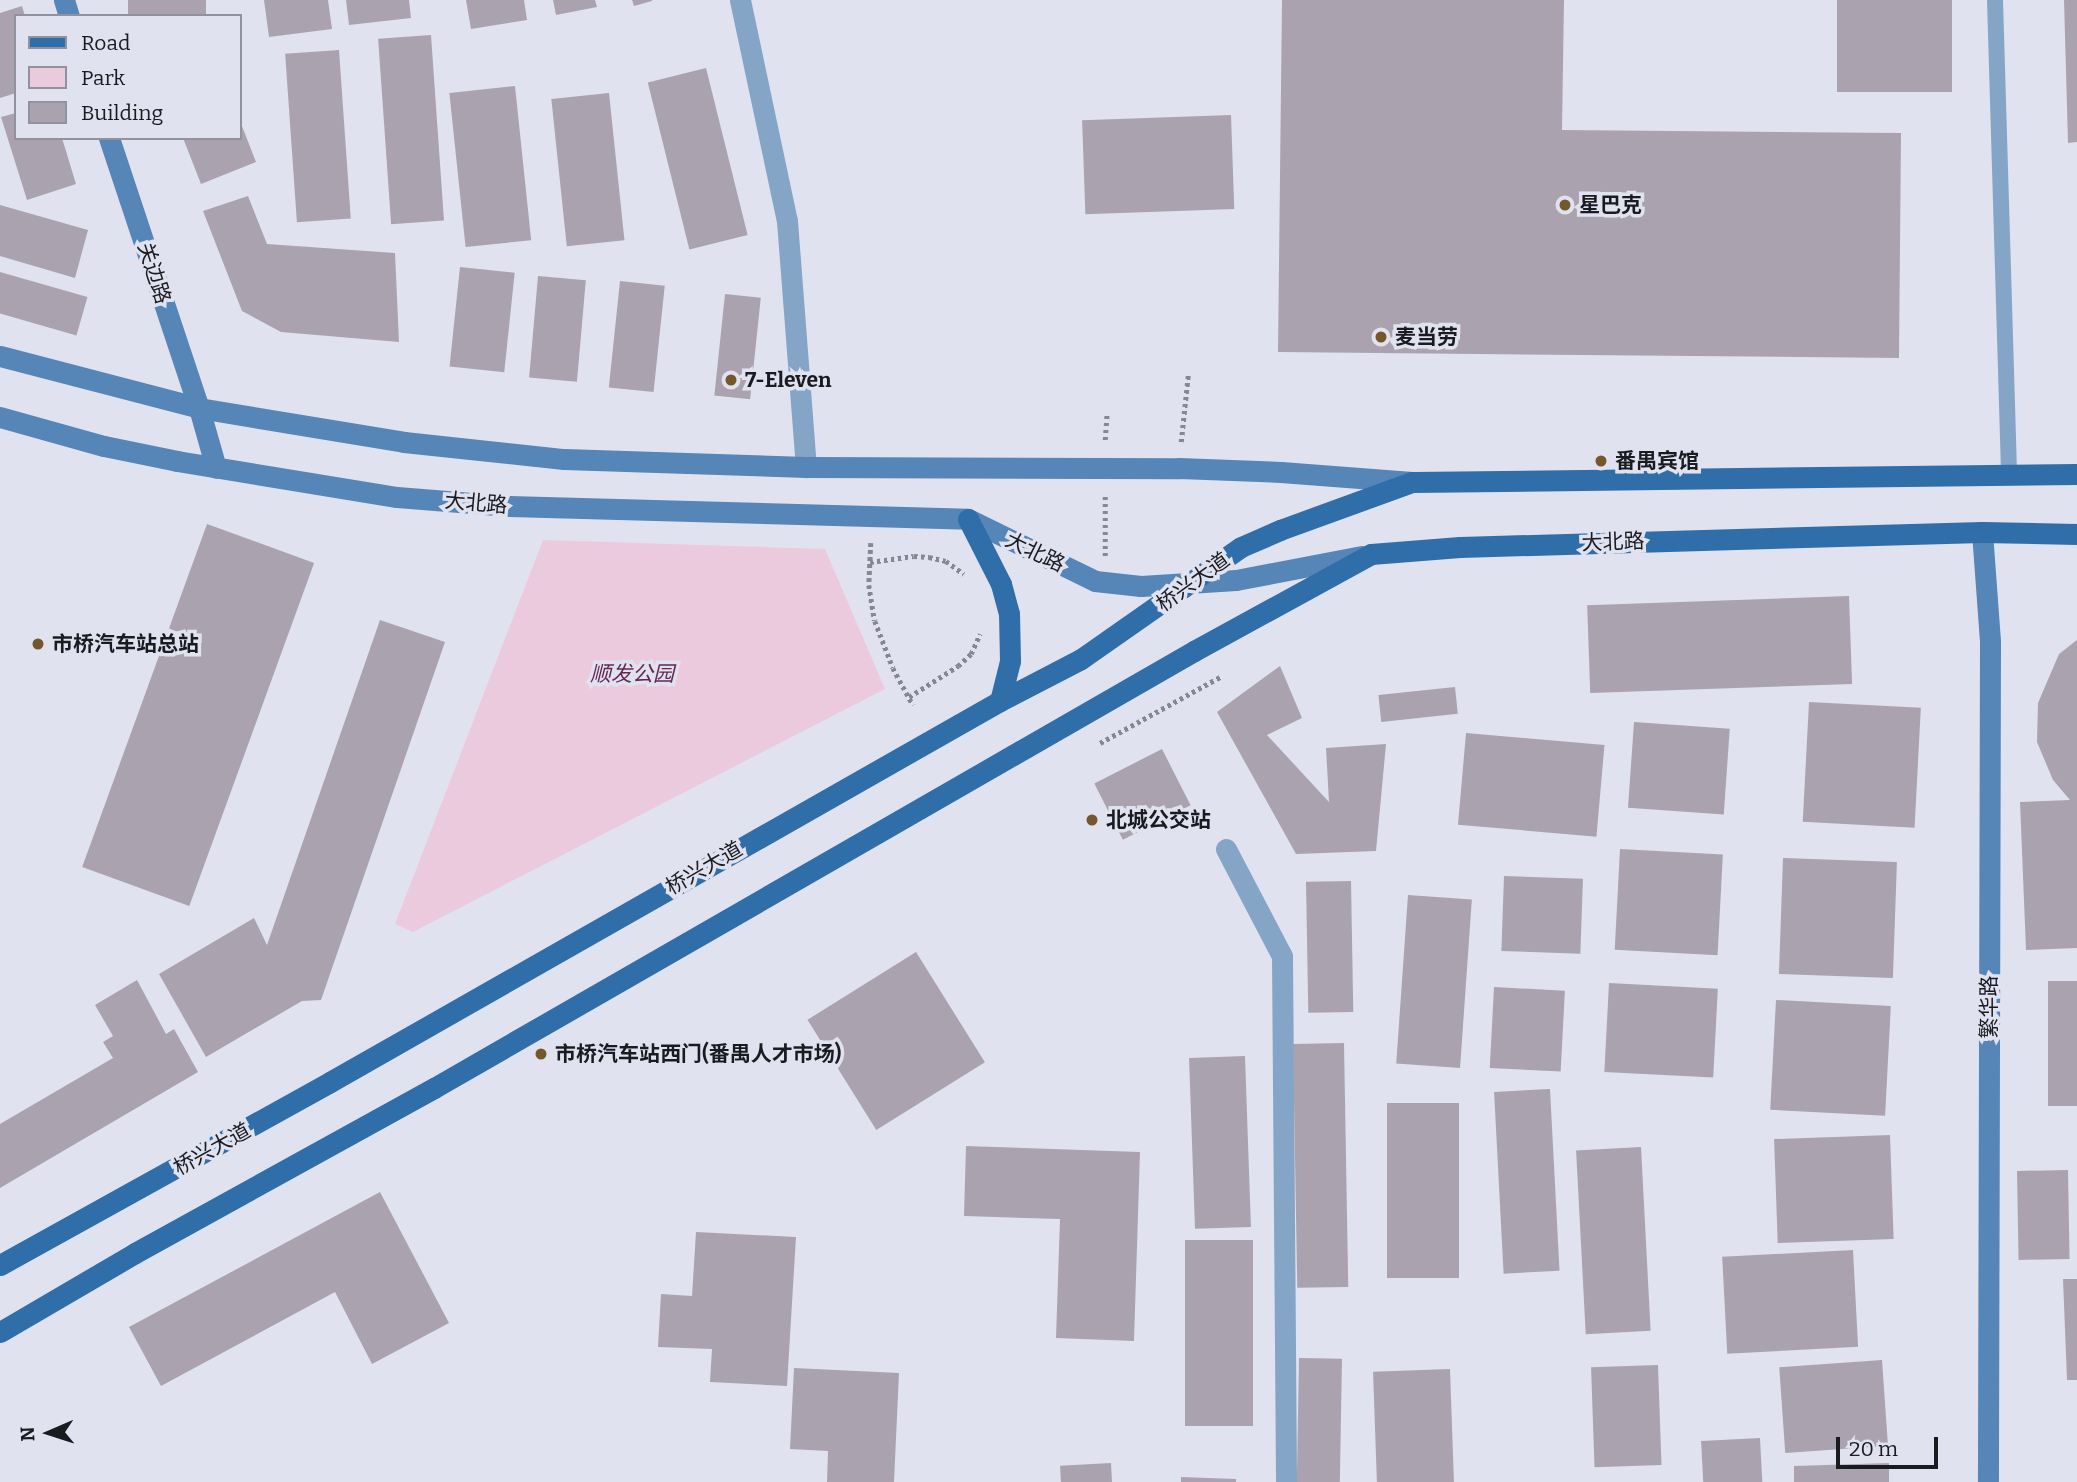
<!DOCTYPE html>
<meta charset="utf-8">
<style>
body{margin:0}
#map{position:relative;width:2077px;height:1482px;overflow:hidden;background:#e0e2f0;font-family:Bitter,"Noto Sans SC",serif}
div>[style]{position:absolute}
.green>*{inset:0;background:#eccade}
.building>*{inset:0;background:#aaa3af;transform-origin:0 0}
.path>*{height:4.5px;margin-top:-2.25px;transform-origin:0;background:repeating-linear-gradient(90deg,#868791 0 3.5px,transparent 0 7px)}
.lane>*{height:16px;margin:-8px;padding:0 8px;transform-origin:8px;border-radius:8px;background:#85a5c7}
.street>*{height:21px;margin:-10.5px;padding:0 10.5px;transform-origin:10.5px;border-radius:10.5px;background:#85a5c7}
.secondary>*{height:21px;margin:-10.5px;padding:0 10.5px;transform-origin:10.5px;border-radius:10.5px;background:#5686b7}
.primary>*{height:21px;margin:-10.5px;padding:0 10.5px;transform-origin:10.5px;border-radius:10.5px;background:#306eaa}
.dots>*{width:19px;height:19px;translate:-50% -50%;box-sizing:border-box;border:4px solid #e0e2f0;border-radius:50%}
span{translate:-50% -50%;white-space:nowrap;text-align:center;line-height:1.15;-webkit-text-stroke:7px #e0e2f0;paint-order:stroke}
.poi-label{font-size:21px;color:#1a1b20;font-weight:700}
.left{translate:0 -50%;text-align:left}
.street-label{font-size:21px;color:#1a1b20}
.park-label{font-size:21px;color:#652751;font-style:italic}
.legend{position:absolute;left:14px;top:14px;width:228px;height:126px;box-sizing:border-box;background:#e0e2f0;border:2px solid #91929d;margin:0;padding:9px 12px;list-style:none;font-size:21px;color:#1a1b20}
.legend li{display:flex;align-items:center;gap:14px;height:35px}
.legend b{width:35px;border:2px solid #91929d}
.north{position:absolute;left:14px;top:1398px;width:70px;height:70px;-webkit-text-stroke:5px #e0e2f0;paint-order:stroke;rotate:267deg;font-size:19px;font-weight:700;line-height:28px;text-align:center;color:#1a1b20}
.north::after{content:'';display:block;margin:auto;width:24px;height:32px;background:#1a1b20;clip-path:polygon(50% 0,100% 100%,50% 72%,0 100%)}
.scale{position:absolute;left:1836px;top:1437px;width:102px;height:32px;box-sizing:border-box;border:4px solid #1a1b20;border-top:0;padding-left:9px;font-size:21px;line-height:24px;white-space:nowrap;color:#1a1b20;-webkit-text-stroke:5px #e0e2f0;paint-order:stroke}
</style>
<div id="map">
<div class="green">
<i style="clip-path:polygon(543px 540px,825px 549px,885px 689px,413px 932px,395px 924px)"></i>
</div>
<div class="building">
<i style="left:128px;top:0;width:78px;height:18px"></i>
<i style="clip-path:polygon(264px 0,328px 0,332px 29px,269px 37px)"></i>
<i style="clip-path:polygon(346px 0,409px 0,411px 18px,349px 25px)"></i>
<i style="clip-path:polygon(466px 0,524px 0,527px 20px,471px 29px)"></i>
<i style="clip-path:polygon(553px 0,595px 0,597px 7px,556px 15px)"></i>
<i style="clip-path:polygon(632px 0,652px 0,652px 1px,634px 6px)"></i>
<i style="clip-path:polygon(1282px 0,1564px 0,1562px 130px,1901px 133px,1899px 358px,1278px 352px)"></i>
<i style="left:1837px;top:0;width:115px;height:92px"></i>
<i style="clip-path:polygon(2064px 0,2077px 0,2077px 142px,2068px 143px)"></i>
<i style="clip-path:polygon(22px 6px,25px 16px,16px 16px,16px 93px,0 98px,0 13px)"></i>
<i style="left:431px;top:35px;width:186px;height:53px;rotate:86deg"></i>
<i style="left:339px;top:50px;width:169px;height:54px;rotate:86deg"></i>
<i style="left:706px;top:68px;width:172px;height:60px;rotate:76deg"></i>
<i style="left:515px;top:86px;width:155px;height:66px;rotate:84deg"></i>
<i style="left:609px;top:93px;width:148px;height:58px;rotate:84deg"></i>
<i style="clip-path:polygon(16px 113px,16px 138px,62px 138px,76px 184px,27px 200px,1px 117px)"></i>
<i style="left:1231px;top:115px;width:94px;height:149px;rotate:88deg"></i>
<i style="clip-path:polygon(240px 121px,256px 162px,201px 184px,183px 138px,240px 138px)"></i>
<i style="clip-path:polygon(248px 196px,267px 244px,395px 253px,399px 342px,281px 332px,242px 311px,203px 211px)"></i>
<i style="clip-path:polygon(0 205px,88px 230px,75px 278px,0 256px)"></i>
<i style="left:460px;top:267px;width:55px;height:100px;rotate:6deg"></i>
<i style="left:0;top:272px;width:91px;height:40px;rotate:16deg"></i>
<i style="left:538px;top:276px;width:48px;height:102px;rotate:5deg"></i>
<i style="left:620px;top:281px;width:45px;height:107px;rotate:6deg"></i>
<i style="left:725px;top:294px;width:36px;height:102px;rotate:6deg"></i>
<i style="left:207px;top:524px;width:114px;height:365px;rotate:20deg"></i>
<i style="left:1849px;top:596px;width:88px;height:262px;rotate:88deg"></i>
<i style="clip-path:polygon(380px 620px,445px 642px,321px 1000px,302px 1001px,206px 1057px,159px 974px,254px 918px,267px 945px)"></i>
<i style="clip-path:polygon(2077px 640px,2077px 948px,2026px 950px,2020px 802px,2070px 800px,2053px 780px,2037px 742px,2038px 703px,2059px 654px)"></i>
<i style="clip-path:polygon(1280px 666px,1302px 718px,1267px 735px,1329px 802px,1326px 748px,1386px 744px,1376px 851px,1296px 854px,1217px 712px)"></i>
<i style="left:1455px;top:687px;width:27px;height:77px;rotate:84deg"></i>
<i style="left:1809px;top:702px;width:112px;height:120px;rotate:3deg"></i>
<i style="left:1634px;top:722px;width:96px;height:86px;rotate:4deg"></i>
<i style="left:1466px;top:733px;width:139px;height:92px;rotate:5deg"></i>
<i style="left:1162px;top:749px;width:63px;height:76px;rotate:63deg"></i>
<i style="left:1620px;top:849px;width:103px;height:101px;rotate:3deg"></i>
<i style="left:1783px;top:858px;width:114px;height:116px;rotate:2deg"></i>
<i style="left:1504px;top:876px;width:79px;height:75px;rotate:2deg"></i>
<i style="left:1351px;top:881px;width:131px;height:45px;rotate:89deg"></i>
<i style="left:1408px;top:895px;width:64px;height:169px;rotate:4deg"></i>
<i style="left:916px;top:952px;width:130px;height:128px;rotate:58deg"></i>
<i style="clip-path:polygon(137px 980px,166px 1034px,174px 1029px,198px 1072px,0 1188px,0 1124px,113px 1058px,103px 1042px,113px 1036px,95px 1005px)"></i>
<i style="left:2077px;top:981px;width:125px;height:29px;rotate:90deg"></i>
<i style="left:1609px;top:983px;width:109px;height:89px;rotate:3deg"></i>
<i style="left:1494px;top:987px;width:71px;height:81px;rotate:3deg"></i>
<i style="left:1776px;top:1000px;width:115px;height:110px;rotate:3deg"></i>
<i style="left:1344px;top:1043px;width:244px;height:51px;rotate:89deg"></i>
<i style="left:1245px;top:1056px;width:171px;height:56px;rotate:88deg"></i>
<i style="left:1550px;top:1089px;width:182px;height:56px;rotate:87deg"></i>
<i style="left:1387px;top:1103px;width:72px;height:175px"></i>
<i style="left:1890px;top:1135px;width:104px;height:116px;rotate:88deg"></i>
<i style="clip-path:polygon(966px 1146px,1140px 1152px,1134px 1341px,1056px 1338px,1060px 1219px,964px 1216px)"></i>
<i style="left:1641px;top:1147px;width:184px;height:65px;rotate:87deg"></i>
<i style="left:2068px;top:1170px;width:89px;height:51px;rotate:89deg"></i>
<i style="clip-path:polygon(380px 1192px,449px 1323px,372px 1364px,335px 1292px,161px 1386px,129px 1327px)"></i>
<i style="clip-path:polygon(696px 1232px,796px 1237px,787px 1386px,710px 1382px,712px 1349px,658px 1347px,661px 1294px,692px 1296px)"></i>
<i style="left:1185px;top:1240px;width:68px;height:186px"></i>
<i style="left:1853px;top:1250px;width:97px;height:131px;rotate:87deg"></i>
<i style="clip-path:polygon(2063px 1279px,2077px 1279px,2077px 1380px,2067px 1380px)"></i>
<i style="left:1299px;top:1358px;width:43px;height:124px;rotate:1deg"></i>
<i style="left:1882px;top:1360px;width:86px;height:103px;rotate:86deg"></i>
<i style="left:1658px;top:1365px;width:100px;height:67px;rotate:88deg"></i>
<i style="clip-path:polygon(794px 1368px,899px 1373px,894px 1482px,827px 1482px,828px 1451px,790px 1449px)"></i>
<i style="left:1450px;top:1369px;width:113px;height:77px;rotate:88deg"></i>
<i style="left:1760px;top:1438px;width:44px;height:59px;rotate:87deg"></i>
<i style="left:1111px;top:1463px;width:19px;height:51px;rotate:87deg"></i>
<i style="clip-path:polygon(1889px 1463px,1889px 1482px,1794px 1482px,1794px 1466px)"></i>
<i style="clip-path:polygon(1181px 1477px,1236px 1479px,1236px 1482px,1181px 1482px)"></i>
</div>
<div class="path">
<i style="left:1105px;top:440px;width:27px;rotate:-86deg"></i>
<i style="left:1181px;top:442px;width:67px;rotate:-84deg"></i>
<i style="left:871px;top:543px;width:42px;rotate:92.7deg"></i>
<i style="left:869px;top:585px;width:36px;rotate:81deg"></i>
<i style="left:875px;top:621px;width:50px;rotate:69deg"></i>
<i style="left:893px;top:668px;width:42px;rotate:61.6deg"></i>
<i style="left:1105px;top:556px;width:62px;rotate:-90deg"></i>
<i style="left:870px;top:562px;width:44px;rotate:-7.8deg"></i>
<i style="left:914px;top:556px;width:15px;rotate:4deg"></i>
<i style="left:929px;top:557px;width:17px;rotate:13deg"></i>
<i style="left:946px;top:561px;width:22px;rotate:36deg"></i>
<i style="left:909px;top:697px;width:58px;rotate:-32.3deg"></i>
<i style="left:958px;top:666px;width:18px;rotate:-43deg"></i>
<i style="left:971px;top:654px;width:22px;rotate:-66deg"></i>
<i style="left:1100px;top:743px;width:139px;rotate:-28.8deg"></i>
</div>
<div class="lane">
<i style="left:1995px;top:0;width:474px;rotate:88.3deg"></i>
</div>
<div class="street">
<i style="left:740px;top:0;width:226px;rotate:78deg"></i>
<i style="left:787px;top:221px;width:247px;rotate:85.6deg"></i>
<i style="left:1226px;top:849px;width:121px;rotate:62.4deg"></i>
<i style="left:1282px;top:956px;width:526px;rotate:89.56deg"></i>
</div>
<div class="secondary">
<i style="left:64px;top:0;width:17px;rotate:73deg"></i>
<i style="left:109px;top:138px;width:285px;rotate:71.6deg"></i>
<i style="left:199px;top:408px;width:62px;rotate:74.2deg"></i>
<i style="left:0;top:356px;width:206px;rotate:14.6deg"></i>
<i style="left:199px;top:408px;width:208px;rotate:9.4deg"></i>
<i style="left:404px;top:442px;width:161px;rotate:6.1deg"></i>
<i style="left:564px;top:459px;width:242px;rotate:1.9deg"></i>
<i style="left:806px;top:467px;width:373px;rotate:0.2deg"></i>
<i style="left:1179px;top:468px;width:102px;rotate:2.2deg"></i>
<i style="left:1281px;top:472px;width:131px;rotate:4.4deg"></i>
<i style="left:0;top:417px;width:108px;rotate:15.6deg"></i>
<i style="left:104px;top:446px;width:75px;rotate:11.6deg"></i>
<i style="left:177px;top:461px;width:223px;rotate:9.3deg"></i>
<i style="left:397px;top:497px;width:112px;rotate:4.6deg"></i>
<i style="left:509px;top:506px;width:459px;rotate:1.6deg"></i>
<i style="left:968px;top:519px;width:141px;rotate:26deg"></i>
<i style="left:1095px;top:581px;width:46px;rotate:6.2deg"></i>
<i style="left:1141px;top:586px;width:95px;rotate:-3.6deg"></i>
<i style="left:1236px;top:580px;width:128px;rotate:-10.8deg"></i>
<i style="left:1982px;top:532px;width:109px;rotate:85.8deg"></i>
<i style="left:1990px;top:641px;width:841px;rotate:90.14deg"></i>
</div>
<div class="primary">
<i style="left:968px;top:519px;width:73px;rotate:63.1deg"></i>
<i style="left:1001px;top:584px;width:30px;rotate:75deg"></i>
<i style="left:1009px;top:613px;width:48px;rotate:88.8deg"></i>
<i style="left:1010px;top:661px;width:41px;rotate:104deg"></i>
<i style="left:0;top:1265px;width:377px;rotate:-29deg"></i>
<i style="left:330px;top:1082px;width:771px;rotate:-29.63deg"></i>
<i style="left:1000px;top:701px;width:91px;rotate:-27.4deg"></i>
<i style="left:1081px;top:659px;width:195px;rotate:-35deg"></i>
<i style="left:1241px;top:547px;width:43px;rotate:-23.6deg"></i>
<i style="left:1280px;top:530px;width:140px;rotate:-20deg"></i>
<i style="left:1412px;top:482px;width:665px;rotate:-0.69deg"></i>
<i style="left:0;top:1332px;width:156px;rotate:-30.3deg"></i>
<i style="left:135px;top:1253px;width:342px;rotate:-28.9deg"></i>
<i style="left:434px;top:1088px;width:877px;rotate:-29.9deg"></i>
<i style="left:1194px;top:651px;width:202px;rotate:-28.7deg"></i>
<i style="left:1371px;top:554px;width:89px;rotate:-4.5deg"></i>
<i style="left:1460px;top:547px;width:522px;rotate:-1.65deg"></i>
<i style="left:1982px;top:532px;width:95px;rotate:1.2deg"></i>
</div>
<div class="dots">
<i style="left:1565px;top:205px;background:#75572b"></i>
<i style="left:1381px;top:337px;background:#75572b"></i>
<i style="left:731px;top:380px;background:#75572b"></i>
<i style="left:1601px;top:461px;background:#75572b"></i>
<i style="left:38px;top:644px;background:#75572b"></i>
<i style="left:1092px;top:820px;background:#75572b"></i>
<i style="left:541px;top:1054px;background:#75572b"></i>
</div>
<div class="poi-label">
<span class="left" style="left:1579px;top:205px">星巴克</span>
<span class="left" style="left:1395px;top:337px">麦当劳</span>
<span class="left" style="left:745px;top:380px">7-Eleven</span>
<span class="left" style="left:1615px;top:461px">番禺宾馆</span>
<span class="left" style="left:52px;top:644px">市桥汽车站总站</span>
<span class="left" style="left:1106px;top:820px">北城公交站</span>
<span class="left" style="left:555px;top:1054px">市桥汽车站西门(番禺人才市场)</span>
</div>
<div class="street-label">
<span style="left:154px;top:273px;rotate:72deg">关边路</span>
<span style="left:476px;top:503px;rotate:5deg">大北路</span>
<span style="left:1613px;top:542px;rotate:-2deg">大北路</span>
<span style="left:1035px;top:552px;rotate:26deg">大北路</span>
<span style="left:1193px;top:582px;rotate:-36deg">桥兴大道</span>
<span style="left:704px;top:868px;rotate:-30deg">桥兴大道</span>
<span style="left:1989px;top:1007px;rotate:-90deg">繁华路</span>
<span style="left:212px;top:1149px;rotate:-29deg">桥兴大道</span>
</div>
<div class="park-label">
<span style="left:632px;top:674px">顺发公园</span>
</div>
<ul class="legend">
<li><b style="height:9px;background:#306eaa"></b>Road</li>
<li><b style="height:19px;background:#eccade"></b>Park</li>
<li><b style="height:19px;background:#aaa3af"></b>Building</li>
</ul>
<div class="north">N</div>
<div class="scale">20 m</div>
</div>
